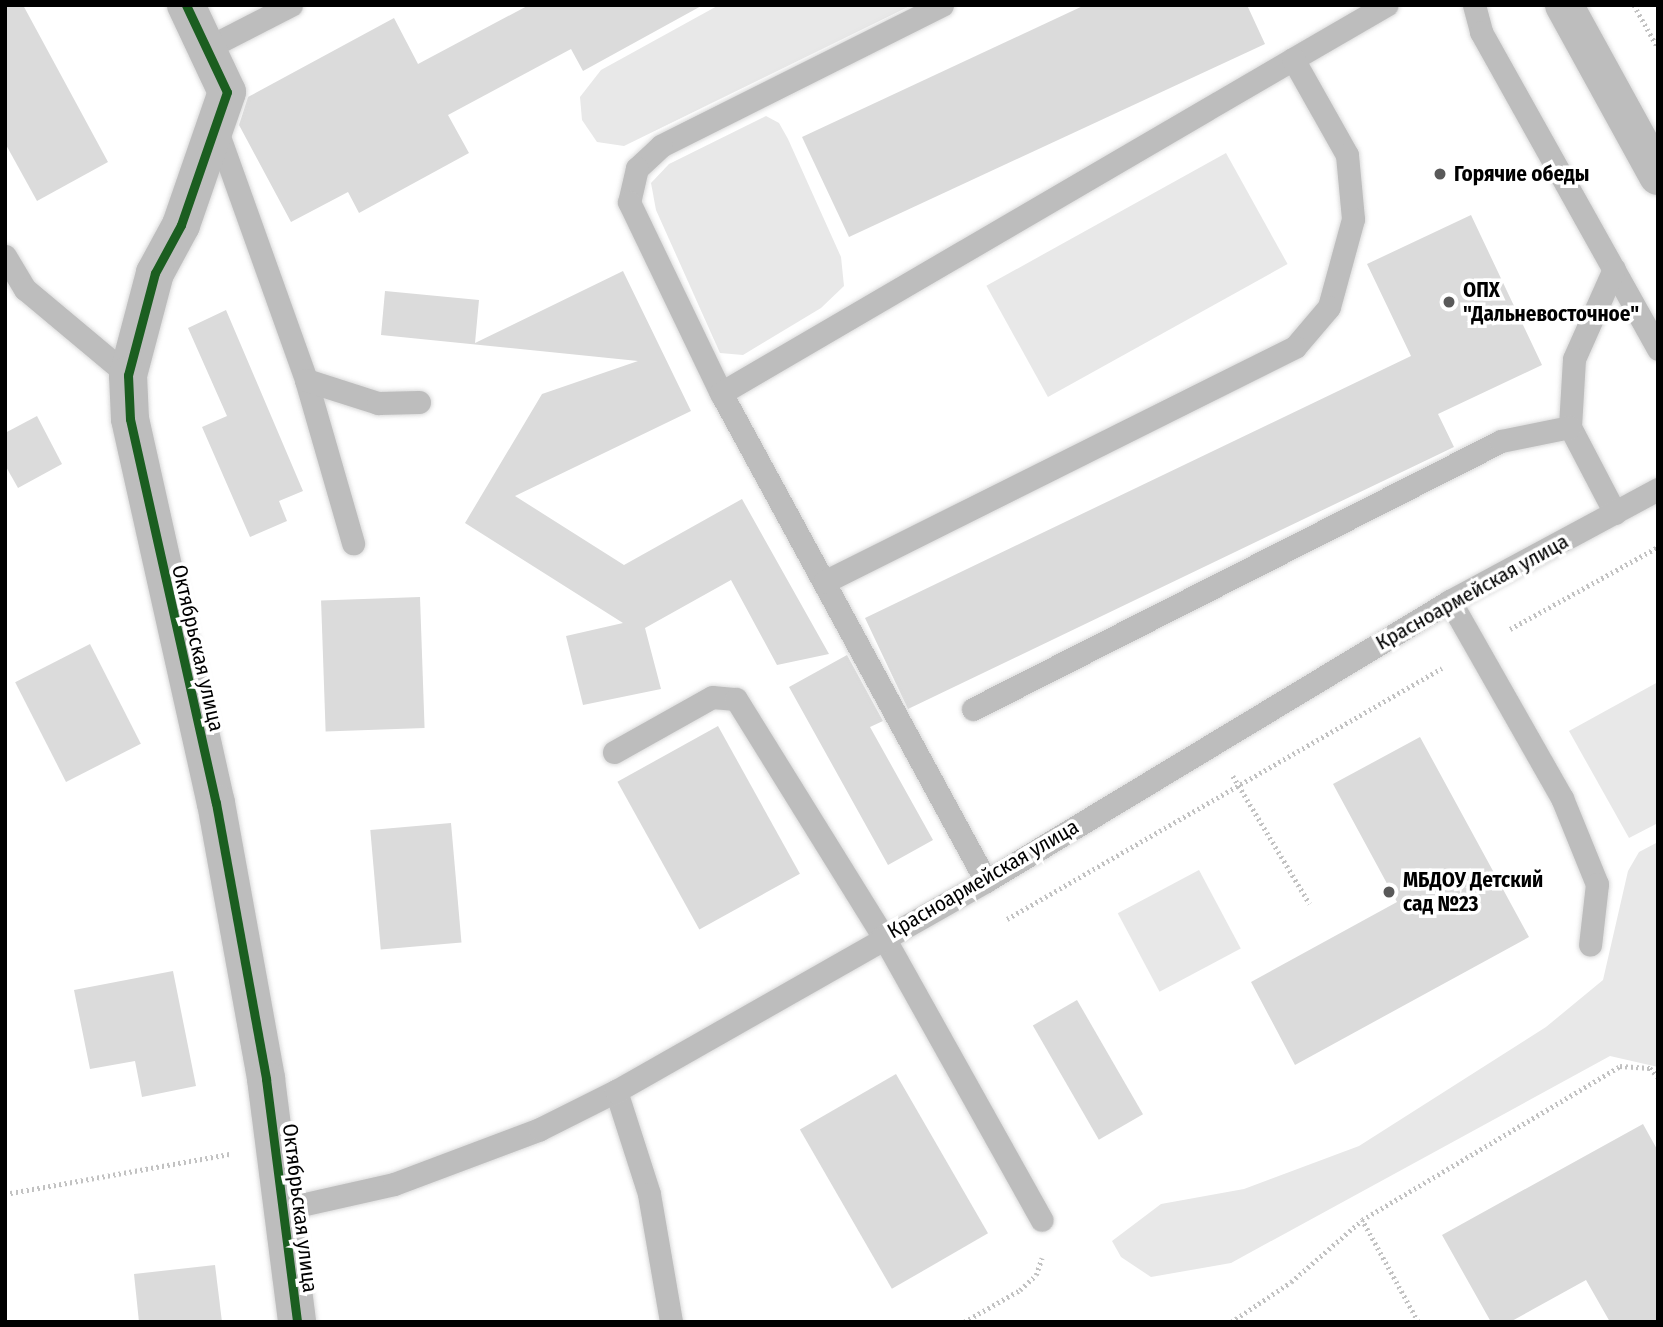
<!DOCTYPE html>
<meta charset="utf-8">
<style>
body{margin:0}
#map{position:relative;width:1663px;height:1327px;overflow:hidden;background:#fff;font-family:"Fira Sans Condensed",sans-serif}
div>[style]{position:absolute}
.green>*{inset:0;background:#e8e8e8;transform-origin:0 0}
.building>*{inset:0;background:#dbdbdb;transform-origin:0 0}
.path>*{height:4.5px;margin-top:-2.25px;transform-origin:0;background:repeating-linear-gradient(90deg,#c2c2c2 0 2px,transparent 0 5.5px)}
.roads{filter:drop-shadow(0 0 2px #dbdbdb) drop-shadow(0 0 2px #dbdbdb)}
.service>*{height:23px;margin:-11.5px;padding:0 11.5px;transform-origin:11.5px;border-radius:11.5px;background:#bdbdbd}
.minor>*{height:38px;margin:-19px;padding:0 19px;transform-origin:19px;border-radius:19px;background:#bdbdbd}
.primary>*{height:38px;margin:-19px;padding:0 19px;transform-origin:19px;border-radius:19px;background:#bdbdbd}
.cycleway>*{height:9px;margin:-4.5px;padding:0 4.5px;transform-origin:4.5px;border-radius:4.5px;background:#1b5e20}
.dots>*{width:19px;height:19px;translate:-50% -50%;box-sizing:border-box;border:4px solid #fff;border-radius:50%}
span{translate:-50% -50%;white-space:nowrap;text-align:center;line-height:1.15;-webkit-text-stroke:7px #fff;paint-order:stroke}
.poi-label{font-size:21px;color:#000;font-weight:700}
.left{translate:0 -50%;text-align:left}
.street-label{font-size:21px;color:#000}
.frame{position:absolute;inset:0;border:7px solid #000;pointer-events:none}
</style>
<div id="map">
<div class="green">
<i style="clip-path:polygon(719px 5px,912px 5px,624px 146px,597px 142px,582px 120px,580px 97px,601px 70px)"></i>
<i style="clip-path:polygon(766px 116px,779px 123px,788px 139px,841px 257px,844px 286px,821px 308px,743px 355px,720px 353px,656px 210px,651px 183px,669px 164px)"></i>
<i style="left:1226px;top:153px;width:127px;height:274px;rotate:61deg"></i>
<i style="clip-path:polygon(1658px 682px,1658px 823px,1629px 838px,1569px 731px)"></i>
<i style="clip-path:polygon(1658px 842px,1658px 1067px,1610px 1056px,1231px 1263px,1151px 1277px,1121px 1257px,1112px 1241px,1161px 1204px,1244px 1189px,1359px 1146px,1546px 1027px,1603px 980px,1628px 871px,1639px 852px)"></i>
<i style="left:1199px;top:870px;width:89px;height:92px;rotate:62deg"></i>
</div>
<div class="building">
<i style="clip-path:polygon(5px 5px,23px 5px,108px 162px,37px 201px,5px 143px)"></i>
<i style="clip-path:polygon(529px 5px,703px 5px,583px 71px,571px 49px,448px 115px,469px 153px,359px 213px,348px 192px,291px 222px,239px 125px,248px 97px,394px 18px,418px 64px)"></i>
<i style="clip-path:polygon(1085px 5px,1247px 5px,1265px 44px,849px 237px,802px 137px)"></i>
<i style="clip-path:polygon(1471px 215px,1542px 365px,1438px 414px,1454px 447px,908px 709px,865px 618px,1411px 356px,1367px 264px)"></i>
<i style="clip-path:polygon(623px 271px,691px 411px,515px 496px,624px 565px,742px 499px,829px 654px,777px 665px,731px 580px,645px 628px,661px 689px,583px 705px,566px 636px,623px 623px,465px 523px,542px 394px,638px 361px,381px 335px,385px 291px,479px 300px,475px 343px)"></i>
<i style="clip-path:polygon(226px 310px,303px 491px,279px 501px,287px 521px,250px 537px,202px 427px,227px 416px,188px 328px)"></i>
<i style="clip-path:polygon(37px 416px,62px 464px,18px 488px,5px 465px,5px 433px)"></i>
<i style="left:420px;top:597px;width:131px;height:99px;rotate:88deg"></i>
<i style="left:90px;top:644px;width:112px;height:84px;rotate:63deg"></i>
<i style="clip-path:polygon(847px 655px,883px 721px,870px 727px,933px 840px,888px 865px,789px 687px)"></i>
<i style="left:718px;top:726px;width:169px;height:115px;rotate:61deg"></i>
<i style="clip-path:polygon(1420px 737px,1529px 937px,1295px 1065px,1251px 982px,1397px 902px,1333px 784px)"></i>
<i style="left:451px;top:823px;width:120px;height:81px;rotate:85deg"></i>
<i style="clip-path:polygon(173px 971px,196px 1086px,142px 1097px,135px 1061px,90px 1069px,74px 990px)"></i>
<i style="left:1077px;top:1000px;width:132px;height:51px;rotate:60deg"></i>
<i style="left:896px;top:1074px;width:184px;height:111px;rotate:60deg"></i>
<i style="clip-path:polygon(1643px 1124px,1658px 1151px,1658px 1322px,1610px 1322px,1586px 1280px,1510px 1322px,1491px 1322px,1442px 1235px)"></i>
<i style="clip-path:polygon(215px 1265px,222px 1322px,139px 1322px,134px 1274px)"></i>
</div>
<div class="path">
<i style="left:1634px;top:5px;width:49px;rotate:60.8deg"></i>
<i style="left:1510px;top:629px;width:169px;rotate:-29deg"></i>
<i style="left:1233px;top:776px;width:149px;rotate:59deg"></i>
<i style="left:1007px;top:919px;width:502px;rotate:-29.99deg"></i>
<i style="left:5px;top:1194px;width:228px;rotate:-10.1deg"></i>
<i style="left:964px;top:1322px;width:64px;rotate:-29.7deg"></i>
<i style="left:1020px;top:1290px;width:22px;rotate:-43deg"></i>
<i style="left:1036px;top:1275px;width:18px;rotate:-71deg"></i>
<i style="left:1231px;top:1322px;width:72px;rotate:-33.7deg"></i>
<i style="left:1291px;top:1282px;width:94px;rotate:-41.1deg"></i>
<i style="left:1418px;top:1322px;width:116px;rotate:-118.8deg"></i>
<i style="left:1362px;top:1220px;width:300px;rotate:-30.8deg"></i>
<i style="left:1620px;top:1066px;width:30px;rotate:4deg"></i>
<i style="left:1650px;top:1068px;width:12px;rotate:48deg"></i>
</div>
<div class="roads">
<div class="service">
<i style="left:942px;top:5px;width:314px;rotate:153.4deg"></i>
<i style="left:661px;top:146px;width:33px;rotate:137deg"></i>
<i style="left:637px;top:168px;width:35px;rotate:103deg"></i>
<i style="left:629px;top:202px;width:212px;rotate:64.3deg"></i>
<i style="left:721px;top:393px;width:555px;rotate:61.5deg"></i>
<i style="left:1474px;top:5px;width:28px;rotate:75deg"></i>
<i style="left:1481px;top:32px;width:363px;rotate:60.8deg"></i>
<i style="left:209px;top:47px;width:92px;rotate:-27.1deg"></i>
<i style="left:1293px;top:59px;width:108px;rotate:-30.1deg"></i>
<i style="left:217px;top:131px;width:264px;rotate:70.3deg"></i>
<i style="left:306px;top:380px;width:170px;rotate:73.9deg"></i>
<i style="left:5px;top:256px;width:39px;rotate:59deg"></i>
<i style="left:25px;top:289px;width:134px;rotate:39.9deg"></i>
<i style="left:1614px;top:269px;width:98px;rotate:114deg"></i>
<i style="left:1574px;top:359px;width:68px;rotate:93.4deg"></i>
<i style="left:1570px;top:427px;width:97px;rotate:62.4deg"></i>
<i style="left:306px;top:380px;width:76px;rotate:17.7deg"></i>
<i style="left:378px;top:403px;width:41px;rotate:-1.4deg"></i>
<i style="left:721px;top:393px;width:662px;rotate:-30.28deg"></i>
<i style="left:1293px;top:59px;width:110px;rotate:60.6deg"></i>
<i style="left:1347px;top:155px;width:64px;rotate:84.6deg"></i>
<i style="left:1353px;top:219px;width:91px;rotate:105.3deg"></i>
<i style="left:1329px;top:307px;width:52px;rotate:130.4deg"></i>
<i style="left:1295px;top:347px;width:526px;rotate:153.48deg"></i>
<i style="left:1450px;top:601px;width:227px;rotate:60.4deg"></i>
<i style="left:1562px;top:798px;width:93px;rotate:67.9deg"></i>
<i style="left:1597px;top:884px;width:61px;rotate:96.5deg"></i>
<i style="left:973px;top:709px;width:592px;rotate:-26.91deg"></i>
<i style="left:1501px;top:441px;width:70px;rotate:-11.5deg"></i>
<i style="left:614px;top:752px;width:112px;rotate:-29.3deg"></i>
<i style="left:712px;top:697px;width:24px;rotate:5deg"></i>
<i style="left:736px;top:699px;width:279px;rotate:58.2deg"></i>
<i style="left:883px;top:936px;width:325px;rotate:60.8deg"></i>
<i style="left:616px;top:1091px;width:108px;rotate:72.2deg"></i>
<i style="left:649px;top:1194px;width:130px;rotate:80.2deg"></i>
<i style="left:283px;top:1209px;width:114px;rotate:-12.7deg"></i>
<i style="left:394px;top:1184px;width:156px;rotate:-20.6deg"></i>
<i style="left:540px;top:1129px;width:85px;rotate:-26.6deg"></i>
<i style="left:616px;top:1091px;width:425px;rotate:-29.6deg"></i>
<i style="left:986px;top:881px;width:542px;rotate:-31.11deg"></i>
<i style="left:1450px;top:601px;width:236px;rotate:-28.3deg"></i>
</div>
<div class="minor">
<i style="left:186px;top:5px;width:96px;rotate:64.8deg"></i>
<i style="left:227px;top:92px;width:141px;rotate:109.1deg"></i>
<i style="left:181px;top:225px;width:55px;rotate:118.4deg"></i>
<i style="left:155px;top:273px;width:106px;rotate:104.8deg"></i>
<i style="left:128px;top:375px;width:44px;rotate:87.4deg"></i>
<i style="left:130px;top:419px;width:394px;rotate:77.4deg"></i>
<i style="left:216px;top:803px;width:280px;rotate:79.7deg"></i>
<i style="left:266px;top:1079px;width:245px;rotate:82.7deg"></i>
</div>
<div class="primary">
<i style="left:1564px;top:5px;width:195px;rotate:61.2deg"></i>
</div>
</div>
<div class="cycleway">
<i style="left:186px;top:5px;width:96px;rotate:64.8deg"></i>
<i style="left:227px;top:92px;width:141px;rotate:109.1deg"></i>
<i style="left:181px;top:225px;width:55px;rotate:118.4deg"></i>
<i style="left:155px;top:273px;width:106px;rotate:104.8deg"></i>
<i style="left:128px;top:375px;width:44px;rotate:87.4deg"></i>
<i style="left:130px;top:419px;width:394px;rotate:77.4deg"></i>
<i style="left:216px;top:803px;width:280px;rotate:79.7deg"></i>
<i style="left:266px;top:1079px;width:245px;rotate:82.7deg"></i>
</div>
<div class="dots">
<i style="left:1440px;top:174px;background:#595959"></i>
<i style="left:1449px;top:302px;background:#595959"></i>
<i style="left:1389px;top:892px;background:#595959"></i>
</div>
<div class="poi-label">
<span class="left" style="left:1454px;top:174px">Горячие обеды</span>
<span class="left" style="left:1463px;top:302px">ОПХ<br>"Дальневосточное"</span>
<span class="left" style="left:1403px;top:892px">МБДОУ Детский<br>сад №23</span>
</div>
<div class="street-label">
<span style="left:1472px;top:592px;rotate:-29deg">Красноармейская улица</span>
<span style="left:198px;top:648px;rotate:77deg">Октябрьская улица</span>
<span style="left:983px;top:879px;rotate:-30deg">Красноармейская улица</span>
<span style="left:300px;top:1208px;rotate:83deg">Октябрьская улица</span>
</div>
<div class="frame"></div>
</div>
